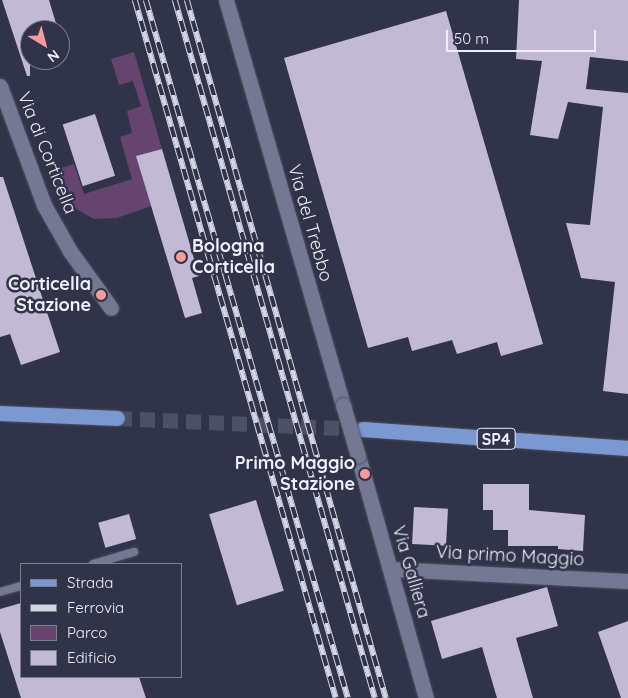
<!DOCTYPE html>
<style>
body{margin:0}
#map{position:relative;width:628px;height:698px;overflow:hidden;background:#313349;font-family:Quicksand,sans-serif}
div>[style]{position:absolute}
.green>*{inset:0;background:#66446f}
.building>*{inset:0;background:#c2b9d5;transform-origin:0 0}
.primary-tunnel>*{height:15px;margin-top:-7.5px;transform-origin:0;background:repeating-linear-gradient(90deg,#4d4f64 0 15px,transparent 0 23px)}
.roads{filter:drop-shadow(0 0 1px #505165) drop-shadow(0 0 1px #505165)}
.lane>*{height:8px;margin:-4px;padding:0 4px;transform-origin:4px;border-radius:4px;background:#757892}
.street>*{height:15px;margin:-7.5px;padding:0 7.5px;transform-origin:7.5px;border-radius:7.5px;background:#757892}
.primary>*{height:15px;margin:-7.5px;padding:0 7.5px;transform-origin:7.5px;border-radius:7.5px;background:#7c98d1}
.rail>*{height:5.5px;margin-top:-2.75px;transform-origin:0;background:repeating-linear-gradient(90deg,#313349 0 11px,#d4d6e6 0 22px);box-sizing:border-box;border-block:1px solid #d4d6e6}
.bridges{filter:drop-shadow(0 0 1px #505165) drop-shadow(0 0 1px #505165)}
.street-bridge>*{height:15px;margin:-7.5px;padding:0 7.5px;transform-origin:7.5px;border-radius:7.5px;background:#757892}
.dots>*{width:14px;height:14px;translate:-50% -50%;box-sizing:border-box;border:2px solid #313349;border-radius:50%}
span{translate:-50% -50%;white-space:nowrap;text-align:center;line-height:1.15;-webkit-text-stroke:5px #313349;paint-order:stroke}
.shield-label span{padding:1px 4px;background:#313349;border:1px solid;border-radius:4px;-webkit-text-stroke-width:0}
.shield-label{font-size:16px;color:#edeffe;font-weight:700}
.street-label{font-size:18px;color:#edeffe}
.poi-label{font-size:18px;color:#edeffe;font-weight:700}
.left{translate:0 -50%;text-align:left}
.right{translate:-100% -50%;text-align:right}
.legend{position:absolute;left:20px;top:563px;width:162px;height:115px;box-sizing:border-box;background:#313349;border:1px solid #7c7e91;margin:0;padding:6px 9px;list-style:none;font-size:15px;color:#edeffe}
.legend li{display:flex;align-items:center;gap:10px;height:25px}
.legend b{width:25px;border:1px solid #7c7e91}
.north{position:absolute;left:20px;top:20px;width:50px;height:50px;box-sizing:border-box;background:#313349;border:1px solid #7c7e91;border-radius:50%;rotate:143deg;font-size:14px;font-weight:700;line-height:20px;text-align:center;color:#edeffe}
.north::after{content:'';display:block;margin:auto;width:18px;height:22px;background:#f49b9f;clip-path:polygon(50% 0,100% 100%,50% 72%,0 100%)}
.scale{position:absolute;left:446px;top:30px;width:150px;height:22px;box-sizing:border-box;border:2px solid #edeffe;border-top:0;padding-left:6px;font-size:15px;line-height:18px;white-space:nowrap;color:#edeffe;-webkit-text-stroke:4px #313349;paint-order:stroke}
</style>
<div id="map">
<div class="green">
<i style="clip-path:polygon(134px 52px,162px 149px,137px 156px,151px 206px,117px 218px,94px 219px,73px 207px,51px 171px,74px 164px,84px 194px,132px 179px,120px 137px,132px 133px,127px 111px,141px 106px,133px 81px,119px 85px,111px 59px)"></i>
</div>
<div class="building">
<i style="clip-path:polygon(2px 0,49px 0,58px 30px,30px 30px,30px 76px,27px 76px)"></i>
<i style="clip-path:polygon(519px 0,628px 0,628px 61px,590px 57px,586px 89px,628px 93px,628px 394px,603px 391px,615px 282px,581px 278px,566px 223px,590px 225px,603px 107px,568px 102px,558px 139px,530px 135px,542px 61px,516px 59px)"></i>
<i style="clip-path:polygon(446px 11px,543px 344px,501px 356px,497px 342px,457px 354px,452px 340px,412px 351px,408px 337px,368px 348px,284px 58px)"></i>
<i style="left:95px;top:114px;width:65px;height:34px;rotate:72deg"></i>
<i style="clip-path:polygon(162px 149px,199px 276px,192px 278px,202px 313px,185px 318px,136px 156px)"></i>
<i style="clip-path:polygon(0 177px,3px 177px,60px 352px,21px 365px,10px 334px,0 337px)"></i>
<i style="clip-path:polygon(483px 484px,529px 484px,529px 510px,585px 515px,583px 551px,558px 549px,558px 546px,508px 546px,508px 530px,493px 530px,493px 510px,483px 510px)"></i>
<i style="left:256px;top:500px;width:95px;height:49px;rotate:73deg"></i>
<i style="left:414px;top:507px;width:34px;height:37px;rotate:3deg"></i>
<i style="left:129px;top:514px;width:26px;height:32px;rotate:74deg"></i>
<i style="clip-path:polygon(547px 587px,558px 626px,516px 638px,533px 698px,497px 698px,482px 647px,442px 659px,431px 621px)"></i>
<i style="clip-path:polygon(21px 603px,21px 677px,139px 677px,146px 698px,21px 698px,0 632px,0 609px)"></i>
<i style="clip-path:polygon(628px 621px,628px 698px,621px 698px,598px 632px)"></i>
</div>
<div class="primary-tunnel">
<i style="left:117px;top:418px;width:245px;rotate:2.6deg"></i>
</div>
<div class="roads">
<div class="lane">
<i style="left:93px;top:564px;width:43px;rotate:-16.3deg"></i>
<i style="left:0;top:592px;width:22px;rotate:-16deg"></i>
</div>
<div class="street">
<i style="left:226px;top:0;width:422px;rotate:73.9deg"></i>
<i style="left:0;top:86px;width:127px;rotate:69.7deg"></i>
<i style="left:44px;top:205px;width:53px;rotate:60.5deg"></i>
<i style="left:70px;top:251px;width:70px;rotate:54.3deg"></i>
<i style="left:358px;top:456px;width:251px;rotate:74.3deg"></i>
<i style="left:391px;top:569px;width:237px;rotate:2.9deg"></i>
</div>
<div class="primary">
<i style="left:0;top:413px;width:117px;rotate:2.4deg"></i>
<i style="left:363px;top:429px;width:266px;rotate:4.1deg"></i>
</div>
</div>
<div class="rail">
<i style="left:135px;top:0;width:726px;rotate:73.94deg"></i>
<i style="left:146px;top:0;width:727px;rotate:73.86deg"></i>
<i style="left:175px;top:0;width:726px;rotate:74.01deg"></i>
<i style="left:187px;top:0;width:726px;rotate:74.09deg"></i>
</div>
<div class="bridges">
<div class="street-bridge">
<i style="left:343px;top:405px;width:53px;rotate:73.6deg"></i>
</div>
</div>
<div class="dots">
<i style="left:181px;top:257px;background:#f49b9f"></i>
<i style="left:101px;top:295px;background:#f49b9f"></i>
<i style="left:365px;top:474px;background:#f49b9f"></i>
</div>
<div class="shield-label">
<span style="left:496px;top:439px">SP4</span>
</div>
<div class="street-label">
<span style="left:47px;top:153px;rotate:68deg">Via di Corticella</span>
<span style="left:310px;top:223px;rotate:74deg">Via del Trebbo</span>
<span style="left:510px;top:556px;rotate:3deg">Via primo Maggio</span>
<span style="left:411px;top:572px;rotate:74deg">Via Galliera</span>
</div>
<div class="poi-label">
<span class="left" style="left:192px;top:257px">Bologna<br>Corticella</span>
<span class="right" style="left:91px;top:295px">Corticella<br>Stazione</span>
<span class="right" style="left:355px;top:474px">Primo Maggio<br>Stazione</span>
</div>
<ul class="legend">
<li><b style="height:6px;background:#7c98d1"></b>Strada</li>
<li><b style="height:6px;background:#d4d6e6"></b>Ferrovia</li>
<li><b style="height:14px;background:#66446f"></b>Parco</li>
<li><b style="height:14px;background:#c2b9d5"></b>Edificio</li>
</ul>
<div class="north">N</div>
<div class="scale">50 m</div>
</div>
